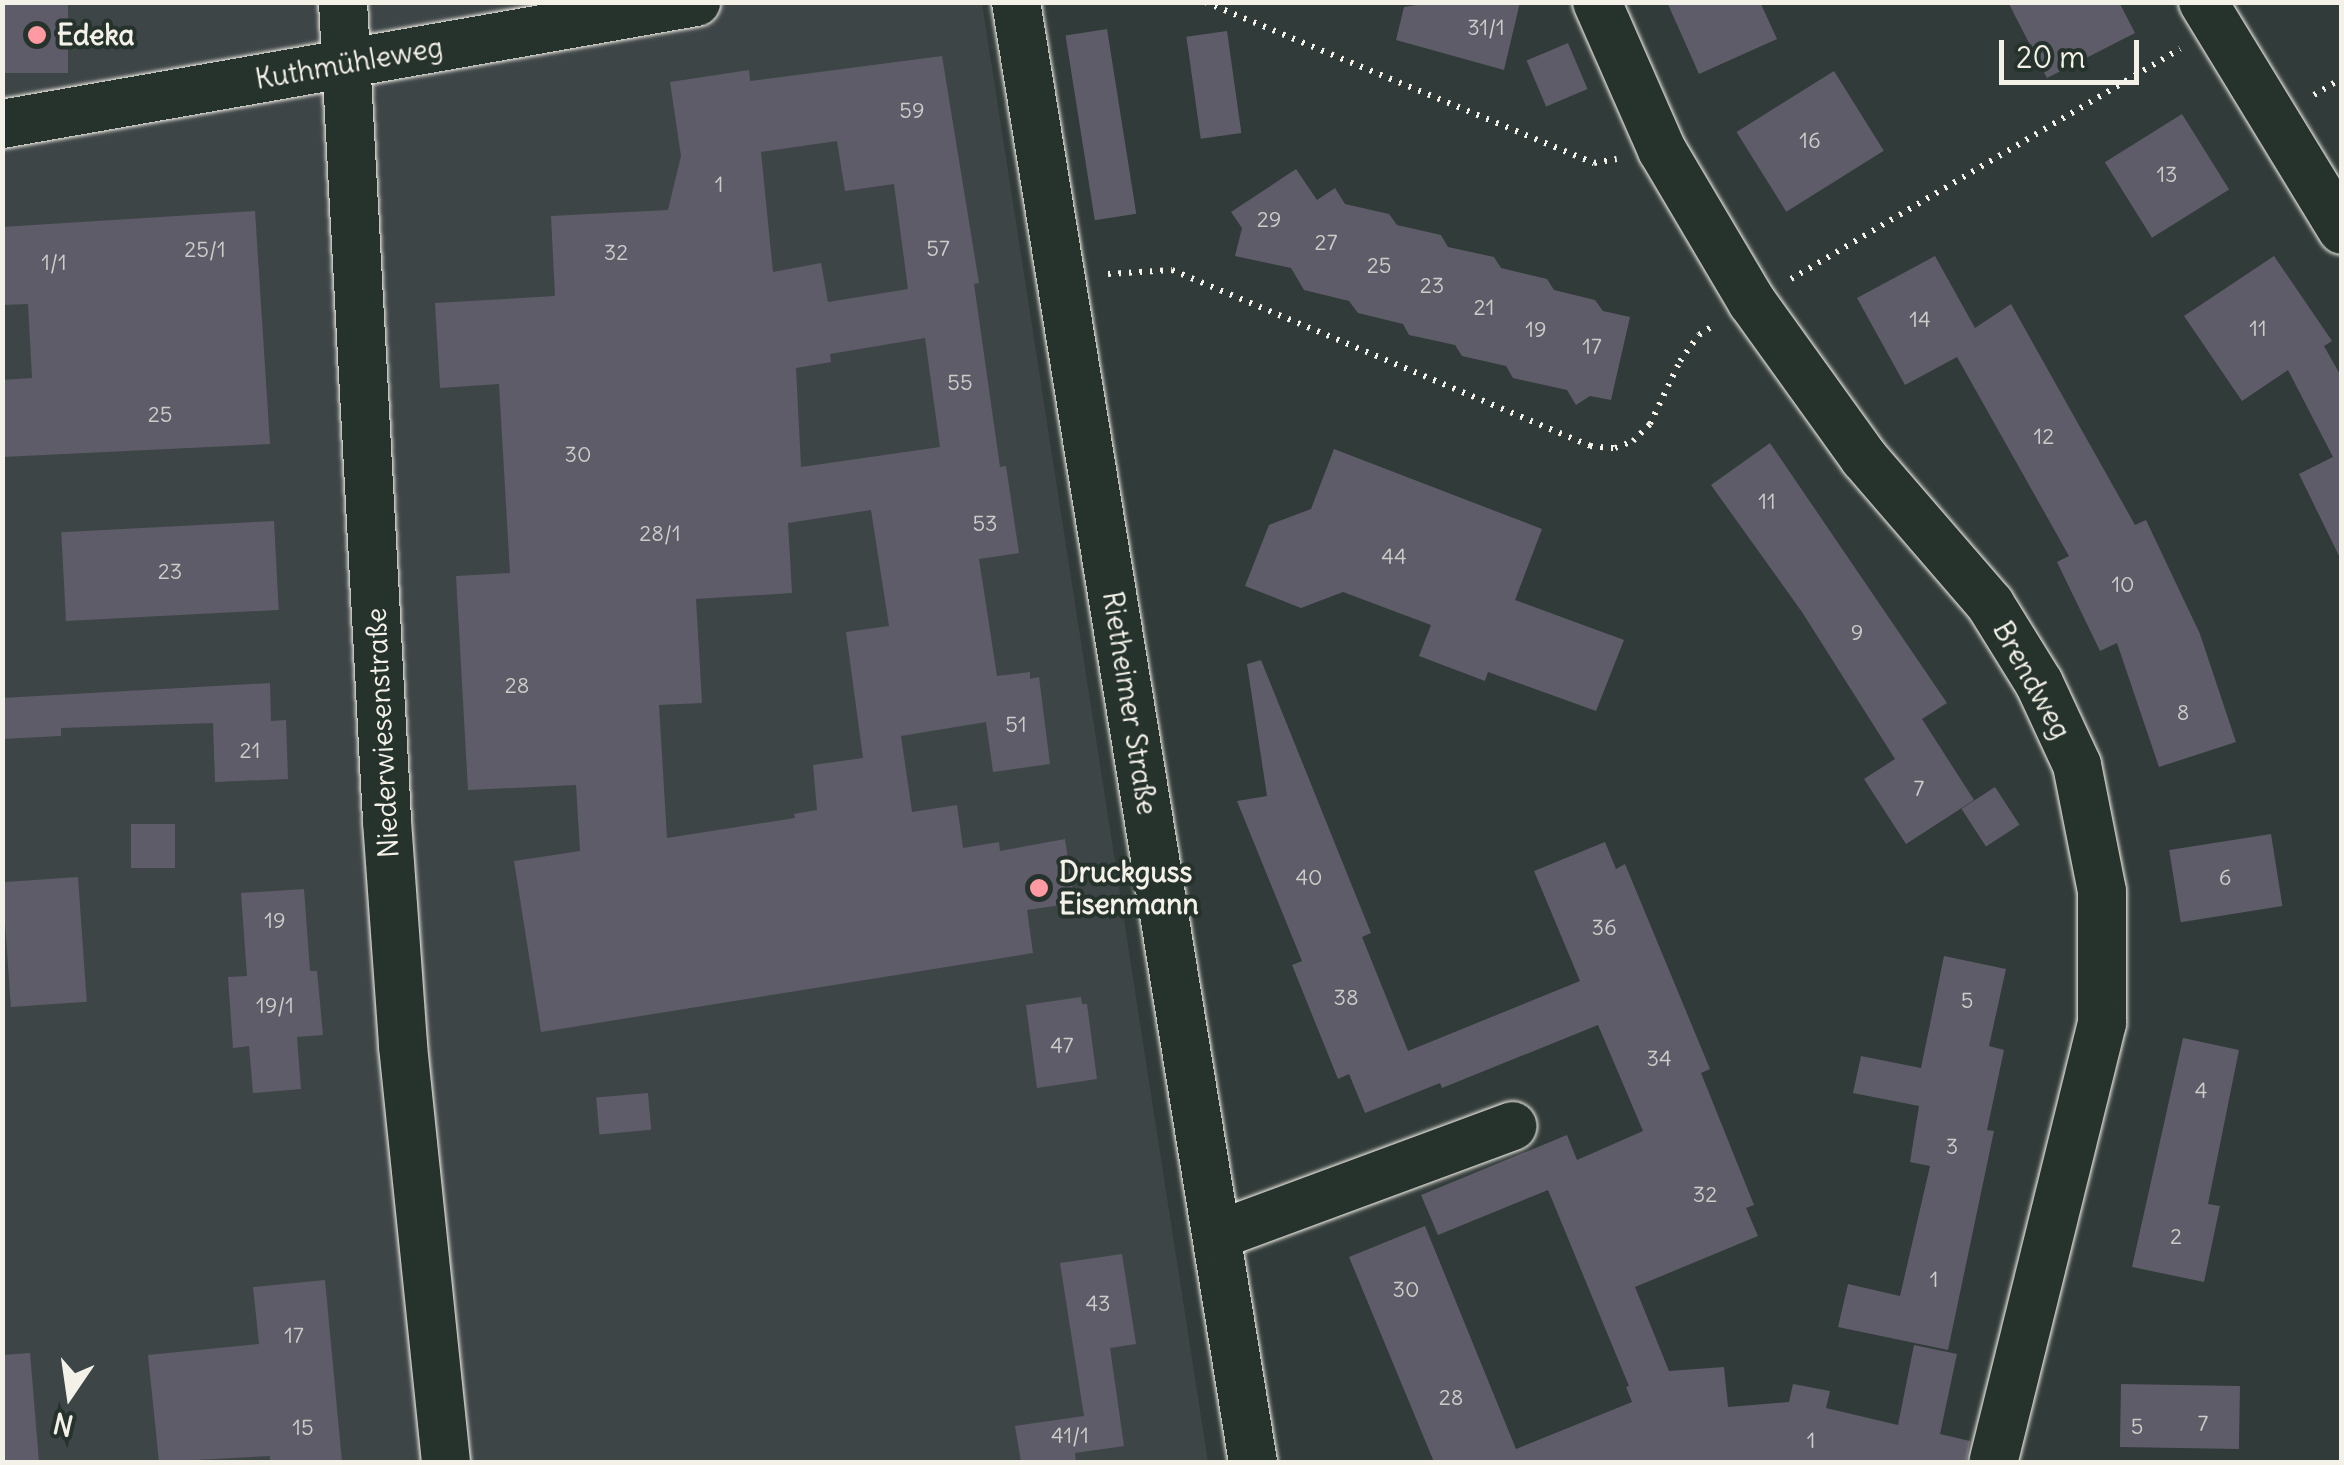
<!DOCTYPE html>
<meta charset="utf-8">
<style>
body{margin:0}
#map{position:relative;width:2344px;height:1465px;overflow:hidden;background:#313b39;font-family:Delius,sans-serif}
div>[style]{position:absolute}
.built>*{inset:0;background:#3e4547}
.building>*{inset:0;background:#5e5c68;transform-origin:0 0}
.path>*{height:6px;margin-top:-3px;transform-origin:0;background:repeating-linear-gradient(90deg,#f4f1e8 0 2.5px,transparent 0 10.5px)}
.roads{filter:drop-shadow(0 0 2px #f4f1e8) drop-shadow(0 0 2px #f4f1e8)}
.minor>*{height:48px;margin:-24px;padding:0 24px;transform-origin:24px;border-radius:24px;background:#26332d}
.dots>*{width:28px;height:28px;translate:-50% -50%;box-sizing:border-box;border:5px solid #26332d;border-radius:50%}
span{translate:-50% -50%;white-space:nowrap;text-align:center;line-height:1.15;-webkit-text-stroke:8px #26332d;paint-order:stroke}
.number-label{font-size:22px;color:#ceccc8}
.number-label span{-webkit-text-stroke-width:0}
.poi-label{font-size:28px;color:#f4f1e8;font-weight:700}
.left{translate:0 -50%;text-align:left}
.street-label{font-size:28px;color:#f4f1e8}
.frame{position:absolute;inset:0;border:5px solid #f4f1e8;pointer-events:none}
.north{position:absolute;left:20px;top:1345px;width:100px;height:100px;-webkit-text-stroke:8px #26332d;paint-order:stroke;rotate:193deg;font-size:28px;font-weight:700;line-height:40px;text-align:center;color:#f4f1e8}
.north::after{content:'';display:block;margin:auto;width:35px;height:45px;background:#f4f1e8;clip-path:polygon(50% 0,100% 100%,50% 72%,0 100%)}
.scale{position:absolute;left:1999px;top:40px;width:140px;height:45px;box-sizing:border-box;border:5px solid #f4f1e8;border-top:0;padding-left:12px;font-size:30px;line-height:35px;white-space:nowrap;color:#f4f1e8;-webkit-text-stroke:8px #26332d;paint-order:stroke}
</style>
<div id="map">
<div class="built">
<i style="clip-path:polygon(3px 3px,982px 3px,1208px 1462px,3px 1462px)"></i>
</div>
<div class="building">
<i style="left:2px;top:2px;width:66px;height:71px"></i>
<i style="clip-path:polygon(1436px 2px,1520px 2px,1504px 70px,1396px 40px,1404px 7px)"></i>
<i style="clip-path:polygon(1667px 2px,1760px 2px,1777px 39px,1699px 74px)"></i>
<i style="clip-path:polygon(2008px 2px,2119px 2px,2135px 33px,2047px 78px)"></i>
<i style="left:1107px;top:29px;width:187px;height:42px;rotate:81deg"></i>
<i style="left:1227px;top:31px;width:103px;height:41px;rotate:82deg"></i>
<i style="left:1568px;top:43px;width:50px;height:45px;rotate:67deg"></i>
<i style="clip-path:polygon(evenodd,942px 56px,979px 283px,974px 284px,1000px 467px,1006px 466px,1019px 553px,979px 559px,997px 676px,1030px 672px,1030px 679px,1039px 677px,1050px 764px,993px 772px,986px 722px,901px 736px,912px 812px,957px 805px,963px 848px,999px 842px,1000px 851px,1065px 839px,1075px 903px,1027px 910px,1033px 953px,541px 1032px,514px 861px,580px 851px,576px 785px,468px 790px,456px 576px,510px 573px,499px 384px,440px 388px,435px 303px,555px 296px,551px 216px,668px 210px,681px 156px,670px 82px,749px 70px,750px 81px,942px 56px,837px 141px,845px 191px,894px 184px,908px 289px,828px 302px,821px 263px,773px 272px,761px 152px,837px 141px,942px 56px,925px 338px,940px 447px,801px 467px,796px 368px,831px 362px,830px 354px,925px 338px,942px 56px,871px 510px,889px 626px,846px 632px,863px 758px,813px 765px,817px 810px,794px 814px,795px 818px,667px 838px,659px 705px,702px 703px,696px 599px,792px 593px,788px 523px,871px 510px)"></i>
<i style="left:1834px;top:71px;width:94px;height:115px;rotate:58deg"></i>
<i style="left:2182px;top:114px;width:89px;height:91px;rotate:58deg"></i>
<i style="clip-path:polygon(1296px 169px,1317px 200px,1335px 188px,1345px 204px,1389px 214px,1397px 225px,1441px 235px,1448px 247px,1494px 257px,1501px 268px,1547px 279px,1554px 290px,1595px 300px,1603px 311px,1630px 317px,1611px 400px,1590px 396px,1576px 405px,1567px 390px,1513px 378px,1506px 366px,1462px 356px,1455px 345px,1409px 335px,1403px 324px,1358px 313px,1349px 301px,1304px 290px,1291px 268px,1235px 256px,1242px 228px,1231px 212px)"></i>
<i style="clip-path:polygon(255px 211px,270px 444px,2px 457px,2px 380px,32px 378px,28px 304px,2px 305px,2px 227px)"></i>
<i style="clip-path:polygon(1935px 256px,1975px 328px,2011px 304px,2135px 525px,2146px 520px,2200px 634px,2236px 742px,2159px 767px,2117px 643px,2100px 651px,2057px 562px,2069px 556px,1957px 357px,1905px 385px,1857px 298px)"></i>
<i style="clip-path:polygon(2274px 256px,2332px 341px,2324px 346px,2342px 378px,2342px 562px,2299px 474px,2333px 457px,2288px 370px,2242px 401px,2184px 316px)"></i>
<i style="clip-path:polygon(1770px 443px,1947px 703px,1922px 719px,1974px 800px,1906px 844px,1864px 779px,1895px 759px,1802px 612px,1711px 485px)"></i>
<i style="clip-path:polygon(1334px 449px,1542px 529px,1515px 600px,1624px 640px,1596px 711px,1488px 672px,1485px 681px,1419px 656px,1431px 625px,1343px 592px,1301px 608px,1245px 586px,1269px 525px,1311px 509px)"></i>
<i style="left:274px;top:521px;width:89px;height:213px;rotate:87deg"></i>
<i style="clip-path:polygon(1261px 660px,1371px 933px,1362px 937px,1408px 1051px,1580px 981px,1534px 871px,1605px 842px,1616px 869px,1625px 864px,1710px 1069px,1701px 1073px,1754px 1205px,1746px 1208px,1758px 1236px,1635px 1287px,1669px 1371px,1724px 1367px,1728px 1407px,1789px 1402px,1793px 1384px,1830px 1391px,1826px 1408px,1898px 1425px,1914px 1345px,1957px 1354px,1940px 1434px,1970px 1441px,1966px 1462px,1434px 1462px,1349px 1257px,1425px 1226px,1516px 1449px,1632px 1402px,1626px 1387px,1629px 1386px,1548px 1190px,1438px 1235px,1421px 1195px,1567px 1135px,1577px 1160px,1643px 1131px,1598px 1025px,1442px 1088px,1440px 1083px,1365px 1113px,1349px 1074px,1338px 1079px,1292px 965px,1302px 961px,1237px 801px,1267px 796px,1247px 664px)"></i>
<i style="clip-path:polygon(270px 683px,271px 721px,286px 720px,288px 779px,215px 782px,213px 723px,61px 728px,61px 736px,2px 739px,2px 698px)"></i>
<i style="left:1995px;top:787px;width:45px;height:40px;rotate:57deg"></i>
<i style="left:131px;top:824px;width:44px;height:44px"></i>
<i style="left:2271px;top:834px;width:73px;height:103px;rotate:81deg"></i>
<i style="left:78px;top:877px;width:125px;height:76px;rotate:86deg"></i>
<i style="clip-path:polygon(304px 889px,310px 971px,317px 971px,323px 1035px,297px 1037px,301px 1089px,253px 1093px,249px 1046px,233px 1048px,228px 977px,247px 976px,241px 893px)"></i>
<i style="clip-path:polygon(1944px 956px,2006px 969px,1989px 1046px,2004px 1050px,1987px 1130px,1994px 1131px,1948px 1350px,1838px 1327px,1848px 1284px,1900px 1296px,1930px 1166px,1910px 1162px,1919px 1106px,1853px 1093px,1861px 1056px,1921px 1068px)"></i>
<i style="clip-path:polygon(1081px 997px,1082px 1004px,1087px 1004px,1097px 1079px,1037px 1088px,1026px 1005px)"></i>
<i style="clip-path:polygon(2183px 1038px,2239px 1050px,2208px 1204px,2220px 1206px,2204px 1282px,2132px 1267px)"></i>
<i style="left:648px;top:1093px;width:37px;height:52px;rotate:85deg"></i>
<i style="clip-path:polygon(1122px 1254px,1136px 1344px,1110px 1348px,1124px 1446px,1075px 1453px,1076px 1462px,1021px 1462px,1015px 1426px,1084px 1416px,1060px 1263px)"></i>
<i style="clip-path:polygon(325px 1280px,342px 1462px,270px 1462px,270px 1456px,159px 1462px,148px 1355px,259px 1344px,253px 1287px)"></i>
<i style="clip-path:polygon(30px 1353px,39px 1462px,2px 1462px,2px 1355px)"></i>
<i style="left:2121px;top:1384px;width:119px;height:63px;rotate:1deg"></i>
</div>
<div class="path">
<i style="left:1205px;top:2px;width:421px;rotate:22.5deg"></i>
<i style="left:1594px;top:163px;width:23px;rotate:-10deg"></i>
<i style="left:2314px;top:95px;width:33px;rotate:-31deg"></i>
<i style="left:1108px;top:274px;width:64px;rotate:-3.6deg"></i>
<i style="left:1172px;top:270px;width:454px;rotate:22.8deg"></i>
<i style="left:1590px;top:446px;width:25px;rotate:5deg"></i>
<i style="left:1615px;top:448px;width:19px;rotate:-21deg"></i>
<i style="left:1633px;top:441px;width:24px;rotate:-45deg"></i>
<i style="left:1650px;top:424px;width:70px;rotate:-64.5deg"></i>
<i style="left:1680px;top:361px;width:32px;rotate:-54deg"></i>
<i style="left:1699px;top:335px;width:14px;rotate:-34deg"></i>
<i style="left:1791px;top:279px;width:452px;rotate:-30.6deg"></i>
</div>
<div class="roads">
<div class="minor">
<i style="left:343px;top:2px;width:820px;rotate:86.92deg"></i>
<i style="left:387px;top:821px;width:226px;rotate:85.9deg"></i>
<i style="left:403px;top:1046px;width:418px;rotate:84.1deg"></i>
<i style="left:1016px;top:2px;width:1479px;rotate:80.78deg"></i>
<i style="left:1597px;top:2px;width:162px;rotate:66.3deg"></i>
<i style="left:1662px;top:150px;width:177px;rotate:59.4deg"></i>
<i style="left:1752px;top:302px;width:192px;rotate:54.3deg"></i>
<i style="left:1864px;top:458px;width:193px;rotate:49.2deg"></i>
<i style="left:1990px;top:604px;width:93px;rotate:58.2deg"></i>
<i style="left:2039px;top:683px;width:90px;rotate:65.1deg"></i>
<i style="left:2077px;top:765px;width:128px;rotate:78.8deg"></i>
<i style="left:2102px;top:891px;width:132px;rotate:90deg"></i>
<i style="left:2102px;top:1023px;width:452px;rotate:103.9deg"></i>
<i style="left:2203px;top:2px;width:267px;rotate:58.6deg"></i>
<i style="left:2px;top:124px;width:705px;rotate:-9.97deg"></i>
<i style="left:1218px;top:1235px;width:314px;rotate:-20.3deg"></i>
</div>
</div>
<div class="dots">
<i style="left:37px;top:35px;background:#ff9aa2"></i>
<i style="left:1039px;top:888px;background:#ff9aa2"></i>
</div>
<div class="number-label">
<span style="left:1486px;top:28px">31/1</span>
<span style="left:912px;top:111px">59</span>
<span style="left:1810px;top:141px">16</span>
<span style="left:2167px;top:175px">13</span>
<span style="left:719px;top:185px">1</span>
<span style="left:1269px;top:220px">29</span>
<span style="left:1326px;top:243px">27</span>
<span style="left:938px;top:249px">57</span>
<span style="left:205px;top:250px">25/1</span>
<span style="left:616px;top:253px">32</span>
<span style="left:54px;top:263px">1/1</span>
<span style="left:1379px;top:266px">25</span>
<span style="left:1432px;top:286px">23</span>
<span style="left:1484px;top:308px">21</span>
<span style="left:1920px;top:320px">14</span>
<span style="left:2258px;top:329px">11</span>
<span style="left:1536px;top:330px">19</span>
<span style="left:1592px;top:347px">17</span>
<span style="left:960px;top:383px">55</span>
<span style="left:160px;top:415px">25</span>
<span style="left:2044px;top:437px">12</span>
<span style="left:578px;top:455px">30</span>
<span style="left:1767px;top:502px">11</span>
<span style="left:985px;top:524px">53</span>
<span style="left:660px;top:534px">28/1</span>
<span style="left:1394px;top:557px">44</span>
<span style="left:170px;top:572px">23</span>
<span style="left:2123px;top:585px">10</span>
<span style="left:1857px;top:633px">9</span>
<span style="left:517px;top:686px">28</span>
<span style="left:2183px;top:713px">8</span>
<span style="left:1016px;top:725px">51</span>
<span style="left:250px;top:751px">21</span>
<span style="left:1919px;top:789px">7</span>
<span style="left:1309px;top:878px">40</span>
<span style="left:2225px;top:878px">6</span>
<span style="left:275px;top:921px">19</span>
<span style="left:1604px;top:928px">36</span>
<span style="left:1346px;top:998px">38</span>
<span style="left:1967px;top:1001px">5</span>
<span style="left:275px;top:1006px">19/1</span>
<span style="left:1062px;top:1046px">47</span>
<span style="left:1659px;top:1059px">34</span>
<span style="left:2201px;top:1091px">4</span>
<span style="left:1952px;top:1147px">3</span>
<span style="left:1705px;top:1195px">32</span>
<span style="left:2176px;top:1237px">2</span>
<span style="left:1934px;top:1280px">1</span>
<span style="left:1406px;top:1290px">30</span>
<span style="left:1098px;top:1304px">43</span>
<span style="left:294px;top:1336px">17</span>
<span style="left:1451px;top:1398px">28</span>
<span style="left:2203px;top:1424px">7</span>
<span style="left:2137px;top:1427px">5</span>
<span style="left:303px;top:1428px">15</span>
<span style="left:1070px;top:1436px">41/1</span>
<span style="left:1811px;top:1441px">1</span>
</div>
<div class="poi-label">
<span class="left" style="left:57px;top:35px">Edeka</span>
<span class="left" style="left:1059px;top:888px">Druckguss<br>Eisenmann</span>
</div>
<div class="street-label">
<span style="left:349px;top:63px;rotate:-10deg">Kuthmühleweg</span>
<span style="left:2032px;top:680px;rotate:61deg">Brendweg</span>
<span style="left:1130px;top:703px;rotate:81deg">Rietheimer Straße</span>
<span style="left:382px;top:733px;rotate:-93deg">Niederwiesenstraße</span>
</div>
<div class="frame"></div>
<div class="north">N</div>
<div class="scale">20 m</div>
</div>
